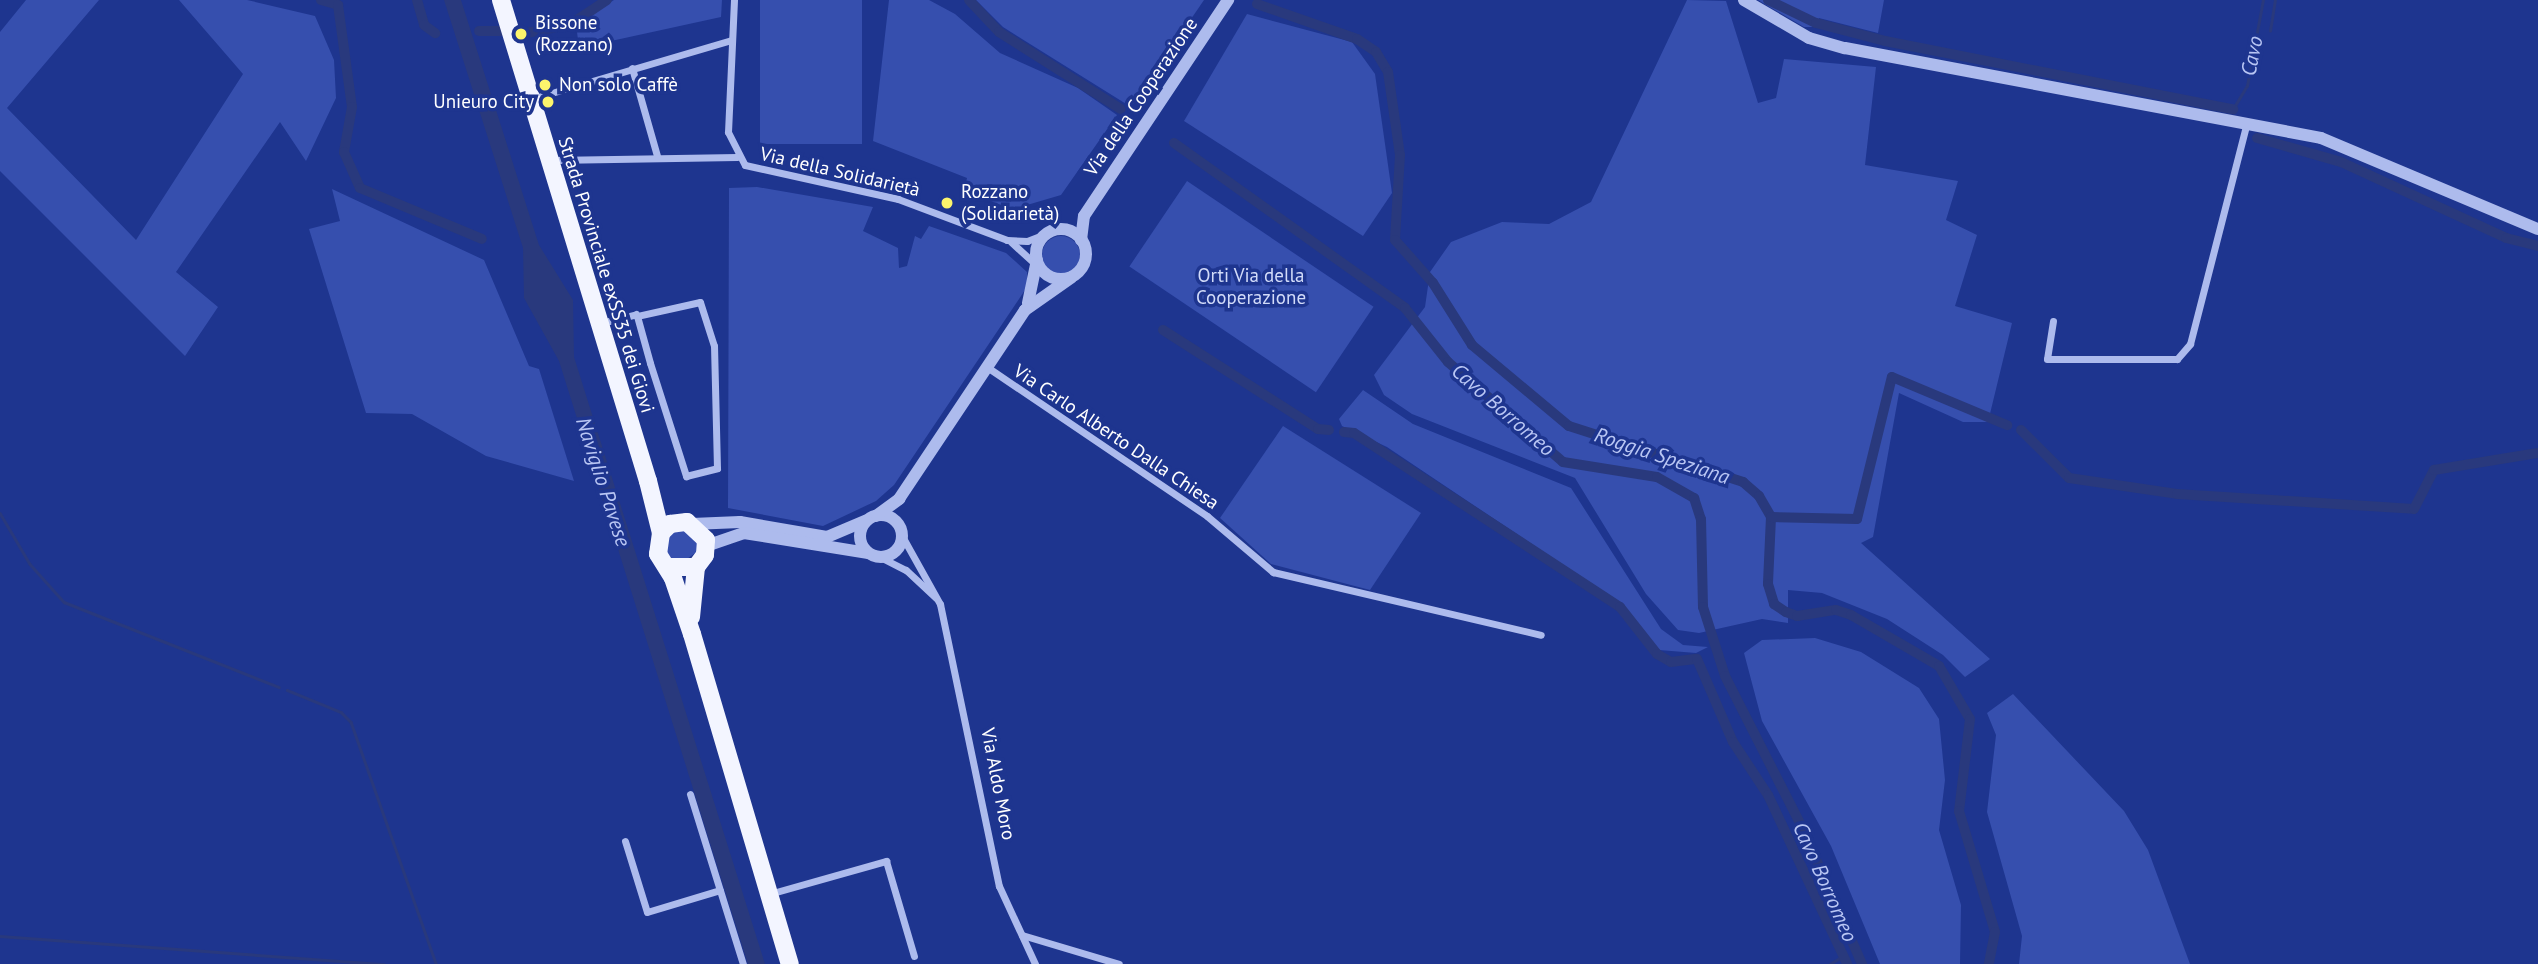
<!DOCTYPE html>
<meta charset="utf-8">
<style>
body{margin:0}
#map{position:relative;width:2538px;height:964px;overflow:hidden;background:#1e358f;font-family:"PT Sans",sans-serif}
div>[style]{position:absolute}
.green>*{inset:0;background:#364fae;transform-origin:0 0}
.round{border-radius:50%}
.water>*{inset:0;background:#29397d}
.stream>*{height:2.5px;margin:-1.25px;padding:0 1.25px;transform-origin:1.25px;border-radius:1.25px;background:#29397d}
.canal>*{height:10px;margin:-5px;padding:0 5px;transform-origin:5px;border-radius:5px;background:#29397d}
.minor>*{height:7px;margin:-3.5px;padding:0 3.5px;transform-origin:3.5px;border-radius:3.5px;background:#adbbed}
.tertiary>*{height:12px;margin:-6px;padding:0 6px;transform-origin:6px;border-radius:6px;background:#adbbed}
.tertiary>.ring{margin:-6px;padding:0;box-sizing:content-box;background:none;border:12px solid #adbbed;border-radius:50%}
.primary>*{height:18px;margin:-9px;padding:0 9px;transform-origin:9px;border-radius:9px;background:#f3f5ff}
.dots>*{width:19px;height:19px;translate:-50% -50%;box-sizing:border-box;border:4px solid #1e358f;border-radius:50%}
span{translate:-50% -50%;white-space:nowrap;text-align:center;line-height:1.15;-webkit-text-stroke:7px #1e358f;paint-order:stroke}
.poi-label{font-size:19px;color:#fff}
.left{translate:0 -50%;text-align:left}
.right{translate:-100% -50%;text-align:right}
.street-label{font-size:19px;color:#fff}
.park-label{font-size:19px;color:#d2dbf9}
.water-label{font-size:21px;color:#b9c6f4;font-style:italic}
</style>
<div id="map">
<div class="green">
<i style="clip-path:polygon(26px 0,99px 0,7px 108px,136px 240px,243px 74px,179px 0,247px 0,315px 16px,334px 60px,336px 98px,306px 161px,280px 122px,176px 272px,218px 307px,185px 356px,0 171px,0 32px)"></i>
<i style="clip-path:polygon(614px 0,722px 0,721px 17px,579px 48px,576px 24px)"></i>
<i style="left:760px;top:0;width:102px;height:144px"></i>
<i style="clip-path:polygon(889px 0,929px 0,955px 14px,1000px 53px,1078px 88px,1117px 115px,1061px 195px,1013px 209px,964px 192px,967px 178px,873px 141px)"></i>
<i style="clip-path:polygon(976px 0,1204px 0,1131px 107px,1003px 27px)"></i>
<i style="clip-path:polygon(1687px 0,1726px 1px,1758px 103px,1776px 98px,1784px 59px,1876px 67px,1865px 165px,1958px 181px,1946px 220px,1977px 235px,1955px 306px,2012px 323px,1988px 422px,1963px 422px,1899px 393px,1873px 537px,1861px 543px,1990px 659px,1965px 677px,1943px 655px,1887px 619px,1822px 593px,1788px 590px,1788px 623px,1762px 619px,1699px 633px,1678px 630px,1646px 594px,1575px 478px,1412px 414px,1384px 395px,1374px 375px,1425px 307px,1430px 272px,1451px 242px,1502px 222px,1549px 224px,1591px 202px)"></i>
<i style="clip-path:polygon(1758px 0,1884px 0,1878px 33px,1819px 18px,1816px 27px,1804px 27px)"></i>
<i style="clip-path:polygon(1247px 14px,1352px 42px,1375px 74px,1392px 193px,1363px 236px,1184px 121px)"></i>
<i style="left:1187px;top:181px;width:225px;height:103px;rotate:34deg"></i>
<i style="clip-path:polygon(757px 187px,873px 207px,863px 231px,898px 248px,899px 268px,907px 266px,915px 236px,921px 239px,929px 226px,1006px 253px,1027px 272px,1027px 287px,894px 485px,876px 501px,823px 526px,728px 508px,729px 188px)"></i>
<i style="clip-path:polygon(332px 189px,484px 260px,529px 366px,539px 369px,574px 481px,486px 456px,412px 414px,366px 413px,309px 229px,340px 221px)"></i>
<i class="round" style="left:1042px;top:236px;width:38px;height:38px"></i>
<i style="clip-path:polygon(1363px 390px,1413px 424px,1571px 488px,1661px 629px,1683px 645px,1708px 647px,1696px 653px,1659px 650px,1622px 606px,1600px 590px,1387px 447px,1342px 426px,1339px 419px)"></i>
<i style="clip-path:polygon(1283px 426px,1421px 513px,1370px 590px,1271px 564px,1220px 518px)"></i>
<i style="clip-path:polygon(683px 529px,697px 539px,698px 551px,680px 564px,665px 556px,667px 534px)"></i>
<i style="clip-path:polygon(1815px 638px,1861px 652px,1919px 688px,1939px 719px,1945px 780px,1939px 830px,1961px 905px,1960px 964px,1880px 964px,1831px 846px,1762px 721px,1744px 653px,1762px 640px)"></i>
<i style="clip-path:polygon(2013px 694px,2124px 811px,2148px 850px,2190px 964px,2019px 964px,2022px 936px,1987px 812px,1996px 735px,1987px 713px)"></i>
</div>
<div class="water">
<i style="clip-path:polygon(444px 0,461px 0,539px 245px,573px 300px,574px 357px,765px 964px,748px 964px,559px 361px,524px 298px,523px 248px)"></i>
</div>
<div class="stream">
<i style="left:2270px;top:31px;width:31px;rotate:-81deg"></i>
<i style="left:2233px;top:109px;width:27px;rotate:-59deg"></i>
<i style="left:2247px;top:86px;width:87px;rotate:-79.5deg"></i>
<i style="left:0;top:513px;width:59px;rotate:59.5deg"></i>
<i style="left:30px;top:564px;width:51px;rotate:48.2deg"></i>
<i style="left:64px;top:602px;width:231px;rotate:21.6deg"></i>
<i style="left:287px;top:690px;width:58px;rotate:22.2deg"></i>
<i style="left:341px;top:712px;width:14px;rotate:45deg"></i>
<i style="left:351px;top:722px;width:256px;rotate:70.6deg"></i>
<i style="left:0;top:936px;width:385px;rotate:4.2deg"></i>
<i style="left:1830px;top:964px;width:15px;rotate:-32deg"></i>
</div>
<div class="canal">
<i style="left:321px;top:0;width:18px;rotate:16deg"></i>
<i style="left:338px;top:5px;width:103px;rotate:82.2deg"></i>
<i style="left:352px;top:107px;width:46px;rotate:100.1deg"></i>
<i style="left:344px;top:152px;width:39px;rotate:66deg"></i>
<i style="left:360px;top:188px;width:132px;rotate:22.7deg"></i>
<i style="left:417px;top:0;width:26px;rotate:74deg"></i>
<i style="left:424px;top:25px;width:14px;rotate:36deg"></i>
<i style="left:969px;top:0;width:44px;rotate:46.8deg"></i>
<i style="left:999px;top:32px;width:144px;rotate:32.3deg"></i>
<i style="left:1768px;top:0;width:53px;rotate:25.6deg"></i>
<i style="left:1816px;top:23px;width:71px;rotate:14.6deg"></i>
<i style="left:1885px;top:41px;width:355px;rotate:11.1deg"></i>
<i style="left:1257px;top:4px;width:106px;rotate:19.3deg"></i>
<i style="left:1357px;top:39px;width:23px;rotate:34deg"></i>
<i style="left:1376px;top:52px;width:23px;rotate:59deg"></i>
<i style="left:1388px;top:72px;width:84px;rotate:81.8deg"></i>
<i style="left:1400px;top:155px;width:85px;rotate:93.4deg"></i>
<i style="left:1395px;top:240px;width:57px;rotate:48.5deg"></i>
<i style="left:1433px;top:283px;width:73px;rotate:57.8deg"></i>
<i style="left:1472px;top:345px;width:126px;rotate:39.9deg"></i>
<i style="left:1569px;top:426px;width:183px;rotate:17.8deg"></i>
<i style="left:1743px;top:482px;width:21px;rotate:41deg"></i>
<i style="left:1759px;top:496px;width:24px;rotate:60deg"></i>
<i style="left:1771px;top:517px;width:67px;rotate:92.6deg"></i>
<i style="left:1768px;top:584px;width:21px;rotate:73deg"></i>
<i style="left:1774px;top:604px;width:14px;rotate:34deg"></i>
<i style="left:1786px;top:612px;width:12px;rotate:20deg"></i>
<i style="left:1797px;top:616px;width:39px;rotate:-9deg"></i>
<i style="left:1836px;top:610px;width:16px;rotate:18deg"></i>
<i style="left:1851px;top:615px;width:102px;rotate:30.1deg"></i>
<i style="left:1939px;top:666px;width:61px;rotate:59.7deg"></i>
<i style="left:1970px;top:719px;width:93px;rotate:96.8deg"></i>
<i style="left:1959px;top:811px;width:126px;rotate:73.4deg"></i>
<i style="left:1995px;top:932px;width:33px;rotate:101deg"></i>
<i style="left:479px;top:31px;width:22px"></i>
<i style="left:522px;top:34px;width:50px;rotate:-11.5deg"></i>
<i style="left:571px;top:24px;width:43px;rotate:-33.7deg"></i>
<i style="left:2257px;top:138px;width:87px;rotate:15.9deg"></i>
<i style="left:2341px;top:162px;width:182px;rotate:24.7deg"></i>
<i style="left:2506px;top:238px;width:33px;rotate:14deg"></i>
<i style="left:1174px;top:143px;width:284px;rotate:35.5deg"></i>
<i style="left:1405px;top:308px;width:69px;rotate:51.5deg"></i>
<i style="left:1448px;top:362px;width:152px;rotate:41deg"></i>
<i style="left:1563px;top:462px;width:95px;rotate:9.1deg"></i>
<i style="left:1657px;top:477px;width:43px;rotate:29.6deg"></i>
<i style="left:1694px;top:498px;width:22px;rotate:72deg"></i>
<i style="left:1701px;top:519px;width:88px;rotate:88.7deg"></i>
<i style="left:1703px;top:607px;width:72px;rotate:72.3deg"></i>
<i style="left:1725px;top:676px;width:167px;rotate:63deg"></i>
<i style="left:1801px;top:825px;width:152px;rotate:66.3deg"></i>
<i style="left:1163px;top:330px;width:184px;rotate:32.6deg"></i>
<i style="left:1318px;top:429px;width:11px;rotate:5deg"></i>
<i style="left:2021px;top:430px;width:68px;rotate:45deg"></i>
<i style="left:2069px;top:478px;width:109px;rotate:8.4deg"></i>
<i style="left:2177px;top:494px;width:237px;rotate:3.6deg"></i>
<i style="left:2414px;top:509px;width:44px;rotate:-62.9deg"></i>
<i style="left:2434px;top:470px;width:105px;rotate:-9.3deg"></i>
<i style="left:1344px;top:432px;width:10px;rotate:6deg"></i>
<i style="left:1354px;top:433px;width:318px;rotate:33.2deg"></i>
<i style="left:1620px;top:607px;width:60px;rotate:51.8deg"></i>
<i style="left:1657px;top:654px;width:16px;rotate:30deg"></i>
<i style="left:1671px;top:662px;width:26px;rotate:-7deg"></i>
<i style="left:1697px;top:659px;width:90px;rotate:66.6deg"></i>
<i style="left:1733px;top:742px;width:64px;rotate:56.6deg"></i>
<i style="left:1768px;top:795px;width:187px;rotate:64.9deg"></i>
<i style="left:1771px;top:517px;width:86px;rotate:1.3deg"></i>
<i style="left:1857px;top:519px;width:146px;rotate:-76.2deg"></i>
<i style="left:1892px;top:377px;width:125px;rotate:22.7deg"></i>
</div>
<div class="minor">
<i style="left:734px;top:0;width:132px;rotate:92.6deg"></i>
<i style="left:728px;top:132px;width:37px;rotate:63deg"></i>
<i style="left:745px;top:165px;width:157px;rotate:12.5deg"></i>
<i style="left:898px;top:199px;width:116px;rotate:20.6deg"></i>
<i style="left:1007px;top:240px;width:20px;rotate:3deg"></i>
<i style="left:1027px;top:241px;width:25px;rotate:-21deg"></i>
<i style="left:632px;top:68px;width:91px;rotate:74.1deg"></i>
<i style="left:531px;top:99px;width:209px;rotate:-16.4deg"></i>
<i style="left:552px;top:160px;width:185px;rotate:-0.9deg"></i>
<i style="left:1011px;top:242px;width:45px;rotate:42.3deg"></i>
<i style="left:2053px;top:321px;width:38px;rotate:99deg"></i>
<i style="left:2047px;top:359px;width:130px"></i>
<i style="left:2177px;top:359px;width:20px;rotate:-49deg"></i>
<i style="left:2190px;top:344px;width:229px;rotate:-75.6deg"></i>
<i style="left:601px;top:323px;width:36px;rotate:-14deg"></i>
<i style="left:636px;top:314px;width:2px;rotate:63deg"></i>
<i style="left:637px;top:316px;width:49px;rotate:74.5deg"></i>
<i style="left:650px;top:363px;width:119px;rotate:72.3deg"></i>
<i style="left:686px;top:476px;width:32px;rotate:-14deg"></i>
<i style="left:717px;top:468px;width:122px;rotate:-91.4deg"></i>
<i style="left:714px;top:346px;width:46px;rotate:-107.7deg"></i>
<i style="left:700px;top:302px;width:65px;rotate:167.5deg"></i>
<i style="left:987px;top:367px;width:266px;rotate:34.1deg"></i>
<i style="left:1207px;top:516px;width:87px;rotate:40.3deg"></i>
<i style="left:1273px;top:572px;width:275px;rotate:13.2deg"></i>
<i style="left:902px;top:536px;width:78px;rotate:60.8deg"></i>
<i style="left:940px;top:604px;width:288px;rotate:78.2deg"></i>
<i style="left:999px;top:886px;width:86px;rotate:65.2deg"></i>
<i style="left:880px;top:557px;width:29px;rotate:27deg"></i>
<i style="left:906px;top:570px;width:41px;rotate:43deg"></i>
<i style="left:690px;top:794px;width:178px;rotate:72.7deg"></i>
<i style="left:625px;top:841px;width:74px;rotate:72.8deg"></i>
<i style="left:647px;top:912px;width:76px;rotate:-16.8deg"></i>
<i style="left:769px;top:894px;width:122px;rotate:-15.8deg"></i>
<i style="left:886px;top:861px;width:99px;rotate:73.6deg"></i>
<i style="left:1022px;top:935px;width:101px;rotate:16.6deg"></i>
</div>
<div class="tertiary">
<i style="left:1744px;top:0;width:75px;rotate:30.3deg"></i>
<i style="left:1809px;top:38px;width:37px;rotate:16deg"></i>
<i style="left:1845px;top:48px;width:484px;rotate:10.7deg"></i>
<i style="left:2321px;top:138px;width:235px;rotate:22.8deg"></i>
<i class="ring" style="left:1036px;top:229px;width:38px;height:38px"></i>
<i style="left:1081px;top:240px;width:24px;rotate:-83deg"></i>
<i style="left:1084px;top:216px;width:260px;rotate:-56.3deg"></i>
<i style="left:1028px;top:303px;width:44px;rotate:-78.2deg"></i>
<i class="ring" style="left:860px;top:515px;width:30px;height:30px"></i>
<i style="left:876px;top:516px;width:29px;rotate:-36deg"></i>
<i style="left:899px;top:499px;width:227px;rotate:-56.3deg"></i>
<i style="left:1025px;top:310px;width:57px;rotate:-35.1deg"></i>
<i style="left:692px;top:524px;width:48px;rotate:-2.4deg"></i>
<i style="left:740px;top:522px;width:88px;rotate:9.8deg"></i>
<i style="left:827px;top:537px;width:43px;rotate:-23deg"></i>
<i style="left:706px;top:546px;width:40px;rotate:-18.9deg"></i>
<i style="left:744px;top:533px;width:126px;rotate:9.2deg"></i>
</div>
<div class="primary">
<i style="left:501px;top:0;width:503px;rotate:73.01deg"></i>
<i style="left:648px;top:481px;width:54px;rotate:76deg"></i>
<i style="left:661px;top:533px;width:21px;rotate:98deg"></i>
<i style="left:658px;top:554px;width:28px;rotate:58deg"></i>
<i style="left:673px;top:578px;width:59px;rotate:71.3deg"></i>
<i style="left:692px;top:634px;width:344px;rotate:73.5deg"></i>
<i style="left:661px;top:533px;width:13px;rotate:-45deg"></i>
<i style="left:670px;top:524px;width:17px;rotate:-7deg"></i>
<i style="left:687px;top:522px;width:26px;rotate:43deg"></i>
<i style="left:706px;top:540px;width:15px;rotate:94deg"></i>
<i style="left:705px;top:555px;width:15px;rotate:127deg"></i>
<i style="left:696px;top:567px;width:28px;rotate:180deg"></i>
<i style="left:691px;top:617px;width:50px;rotate:-84.3deg"></i>
</div>
<div class="dots">
<i style="left:521px;top:34px;background:#fcf46c"></i>
<i style="left:545px;top:85px;background:#fcf46c"></i>
<i style="left:548px;top:102px;background:#fcf46c"></i>
<i style="left:947px;top:203px;background:#fcf46c"></i>
</div>
<div class="poi-label">
<span class="left" style="left:535px;top:34px">Bissone<br>(Rozzano)</span>
<span class="left" style="left:559px;top:85px">Non solo Caffè</span>
<span class="right" style="left:534px;top:102px">Unieuro City</span>
<span class="left" style="left:961px;top:203px">Rozzano<br>(Solidarietà)</span>
</div>
<div class="street-label">
<span style="left:1141px;top:97px;rotate:-56deg">Via della Cooperazione</span>
<span style="left:840px;top:172px;rotate:13deg">Via della Solidarietà</span>
<span style="left:606px;top:275px;rotate:73deg">Strada Provinciale exSS35 dei Giovi</span>
<span style="left:1116px;top:437px;rotate:34deg">Via Carlo Alberto Dalla Chiesa</span>
<span style="left:998px;top:784px;rotate:79deg">Via Aldo Moro</span>
</div>
<div class="park-label">
<span style="left:1251px;top:287px">Orti Via della<br>Cooperazione</span>
</div>
<div class="water-label">
<span style="left:2252px;top:56px;rotate:-79deg">Cavo</span>
<span style="left:1503px;top:410px;rotate:41deg">Cavo Borromeo</span>
<span style="left:1662px;top:456px;rotate:18deg">Roggia Speziana</span>
<span style="left:603px;top:482px;rotate:72deg">Naviglio Pavese</span>
<span style="left:1825px;top:882px;rotate:66deg">Cavo Borromeo</span>
</div>
</div>
